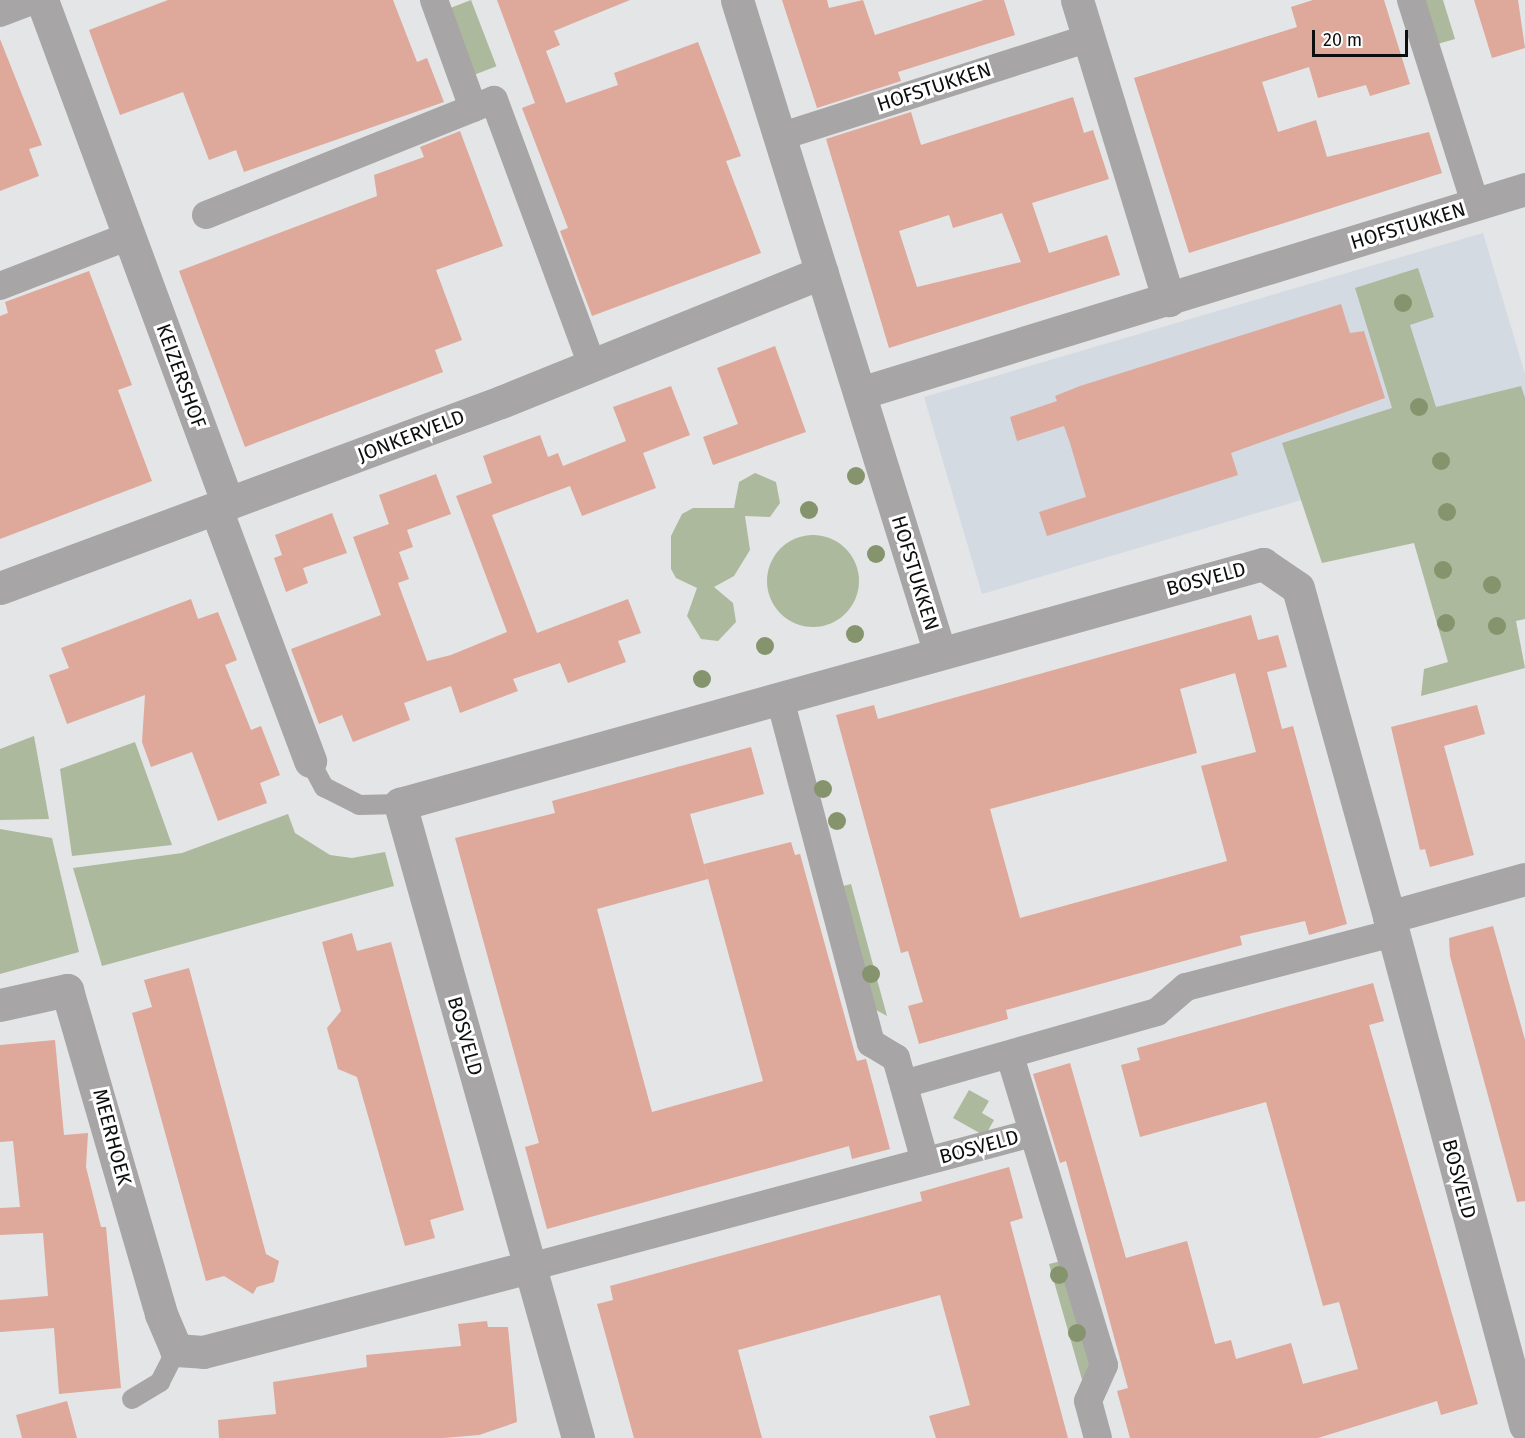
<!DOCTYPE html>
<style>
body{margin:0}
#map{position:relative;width:1525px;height:1438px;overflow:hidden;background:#e3e5e7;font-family:"Fira Sans",sans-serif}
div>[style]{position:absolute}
.built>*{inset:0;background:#d3dae2}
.green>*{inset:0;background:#adb99d;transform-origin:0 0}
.round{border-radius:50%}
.building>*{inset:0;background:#dea89a}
.service>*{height:20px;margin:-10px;padding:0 10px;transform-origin:10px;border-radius:10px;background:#a7a5a5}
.pedestrian>*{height:28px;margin:-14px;padding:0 14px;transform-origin:14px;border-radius:14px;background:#a7a5a5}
.minor>*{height:33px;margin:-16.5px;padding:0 16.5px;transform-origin:16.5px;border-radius:16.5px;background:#a7a5a5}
.trees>*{width:18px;height:18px;margin:-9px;border-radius:50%;background:#86946d}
span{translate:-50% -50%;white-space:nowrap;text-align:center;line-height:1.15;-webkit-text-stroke:6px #fff;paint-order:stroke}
.street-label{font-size:20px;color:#0d0e0e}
.scale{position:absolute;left:1312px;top:30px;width:96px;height:27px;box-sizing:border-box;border:3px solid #0d0e0e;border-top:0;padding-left:8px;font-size:18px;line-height:21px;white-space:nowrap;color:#0d0e0e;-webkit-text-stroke:4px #fff;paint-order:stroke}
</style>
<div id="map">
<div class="built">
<i style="clip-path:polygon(1483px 233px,1525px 374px,1525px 434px,982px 594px,924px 397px)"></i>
</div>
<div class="green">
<i style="left:471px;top:0;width:71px;height:27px;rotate:69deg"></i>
<i style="clip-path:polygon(1419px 0,1443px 0,1455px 39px,1434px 45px)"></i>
<i style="clip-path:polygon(1418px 268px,1434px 317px,1410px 325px,1436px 407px,1521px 386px,1525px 398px,1525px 619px,1516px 621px,1525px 668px,1421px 696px,1424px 669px,1448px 662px,1414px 543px,1322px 563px,1282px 443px,1392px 408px,1355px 288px)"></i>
<i style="clip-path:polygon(755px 473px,776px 482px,780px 503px,770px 517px,745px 516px,750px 550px,734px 576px,714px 587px,733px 603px,736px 622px,718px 641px,701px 639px,687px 616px,697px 588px,676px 578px,671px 569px,671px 536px,682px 514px,693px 508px,734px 508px,739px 482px)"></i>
<i class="round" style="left:767px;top:535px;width:92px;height:92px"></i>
<i style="clip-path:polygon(34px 736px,49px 819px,0 820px,0 749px)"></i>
<i style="clip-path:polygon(135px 742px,172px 845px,72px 856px,60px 769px)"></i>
<i style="clip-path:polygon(288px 814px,295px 833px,330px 855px,352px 858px,385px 852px,394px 886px,102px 966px,73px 868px,182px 853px)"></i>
<i style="clip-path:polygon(0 829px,52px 838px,79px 952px,0 974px)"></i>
<i style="clip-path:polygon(851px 884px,887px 1016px,867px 1005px,836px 888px)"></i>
<i style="clip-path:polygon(969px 1090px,989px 1101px,982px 1113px,994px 1120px,985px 1136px,953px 1118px)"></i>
<i style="clip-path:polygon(1066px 1260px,1096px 1360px,1083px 1383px,1049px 1264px)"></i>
</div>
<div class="building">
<i style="clip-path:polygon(168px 0,393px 0,417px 62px,427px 58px,444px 102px,244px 172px,236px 150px,209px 160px,183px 92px,120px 115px,89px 30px)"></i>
<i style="clip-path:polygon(497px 0,630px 0,554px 31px,560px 45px,546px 51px,566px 103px,618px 85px,614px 73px,698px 42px,741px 156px,726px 161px,761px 253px,592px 316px,560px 231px,568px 228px,522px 108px,535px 103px)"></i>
<i style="clip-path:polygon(782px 0,827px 0,829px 8px,863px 0,875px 35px,984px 0,1004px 0,1015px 35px,898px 72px,901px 81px,817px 108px)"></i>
<i style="clip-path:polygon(1313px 0,1384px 0,1410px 84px,1370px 96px,1366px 85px,1318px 98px,1309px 67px,1262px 82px,1278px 132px,1316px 120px,1327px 157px,1429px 132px,1442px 173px,1189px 253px,1134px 78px,1297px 27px,1291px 7px)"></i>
<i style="clip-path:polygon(1474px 0,1518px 0,1525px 48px,1492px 58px)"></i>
<i style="clip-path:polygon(0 39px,42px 145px,29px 149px,39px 176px,0 191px)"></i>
<i style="clip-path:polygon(evenodd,1073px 97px,1084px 133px,1093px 130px,1109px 179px,1032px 203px,1049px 253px,1107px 235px,1120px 275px,889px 348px,826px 139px,911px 112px,921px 145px,1073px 97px,1002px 213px,1021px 262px,917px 287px,899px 231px,949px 215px,953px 228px,1002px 213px)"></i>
<i style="clip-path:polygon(460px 131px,503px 246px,436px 270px,462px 340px,435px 350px,443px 372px,245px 447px,179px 271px,377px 196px,374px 175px,424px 157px,420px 147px)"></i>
<i style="clip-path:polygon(89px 271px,132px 385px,118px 390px,152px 481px,0 539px,0 316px,8px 313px,5px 302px)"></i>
<i style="clip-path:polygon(1341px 304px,1350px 333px,1364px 331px,1385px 398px,1231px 453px,1238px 475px,1047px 536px,1039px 512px,1086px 497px,1070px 443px,1064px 426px,1017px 441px,1010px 417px,1057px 401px,1055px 396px,1080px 386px)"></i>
<i style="clip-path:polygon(775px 346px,806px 432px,713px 465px,703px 437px,738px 424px,717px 368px)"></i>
<i style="clip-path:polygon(671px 386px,690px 435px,643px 453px,656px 488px,582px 516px,570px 486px,492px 515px,537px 633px,628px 599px,641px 633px,618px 641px,626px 662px,568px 683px,560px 663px,513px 679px,518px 691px,460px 713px,451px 686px,404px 703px,410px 720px,353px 742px,342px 715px,319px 724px,291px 649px,381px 615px,353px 537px,389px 524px,379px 495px,436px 474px,451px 514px,407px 530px,413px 547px,399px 552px,409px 579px,398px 583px,427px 661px,451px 655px,507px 632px,456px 496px,492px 483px,483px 456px,540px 435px,548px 457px,558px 453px,563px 466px,626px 441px,613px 407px)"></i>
<i style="clip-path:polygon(332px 513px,347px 553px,303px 568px,308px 583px,286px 592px,274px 558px,282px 555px,275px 535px)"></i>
<i style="clip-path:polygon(191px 599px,198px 619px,218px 612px,237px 660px,225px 665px,251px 730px,261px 726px,280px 775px,260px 783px,267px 803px,218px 821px,192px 752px,151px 767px,142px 742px,145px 695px,67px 724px,49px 675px,69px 668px,61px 648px)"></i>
<i style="clip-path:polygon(evenodd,1251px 615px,1258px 640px,1278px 635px,1287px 667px,1267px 672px,1282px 729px,1293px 726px,1347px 924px,1309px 935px,1305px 921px,1240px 936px,1242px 945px,1006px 1010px,1008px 1019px,919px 1044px,908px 1006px,923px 1002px,908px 951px,901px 953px,836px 715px,874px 705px,878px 719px,1251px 615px,1235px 673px,1256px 752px,1201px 766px,1227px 861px,1020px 918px,990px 809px,1197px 753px,1180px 689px,1235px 673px)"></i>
<i style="clip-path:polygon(1477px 705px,1485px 734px,1444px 746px,1474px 855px,1430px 867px,1425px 849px,1420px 850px,1391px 727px)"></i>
<i style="clip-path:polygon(751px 747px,764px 794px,690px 814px,708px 879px,597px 909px,652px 1112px,763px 1081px,704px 864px,791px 842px,795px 855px,800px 854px,857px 1061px,866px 1059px,890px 1149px,852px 1159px,849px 1146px,547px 1229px,525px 1147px,539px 1143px,455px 838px,555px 813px,552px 801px)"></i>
<i style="clip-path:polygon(1493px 926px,1525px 1040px,1525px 1201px,1517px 1202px,1450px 956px,1449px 938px)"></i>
<i style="clip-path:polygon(352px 933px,357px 951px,391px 942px,464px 1210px,430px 1220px,435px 1238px,405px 1246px,357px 1077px,338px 1069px,327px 1028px,341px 1011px,322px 942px)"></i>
<i style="clip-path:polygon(189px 968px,266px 1254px,279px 1261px,274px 1282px,257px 1287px,253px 1294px,224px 1276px,206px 1281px,132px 1013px,152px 1007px,144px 980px)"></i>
<i style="clip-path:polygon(1373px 983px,1384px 1021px,1369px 1025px,1478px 1404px,1441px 1415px,1437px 1401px,1318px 1438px,1130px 1438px,1117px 1391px,1128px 1388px,1066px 1161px,1060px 1163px,1033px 1074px,1070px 1063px,1126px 1258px,1187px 1241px,1215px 1344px,1231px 1340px,1236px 1359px,1291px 1343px,1303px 1384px,1358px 1369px,1339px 1302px,1323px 1306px,1266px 1102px,1140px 1137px,1121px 1065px,1140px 1060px,1137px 1048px)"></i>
<i style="clip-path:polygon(55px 1040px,64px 1135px,88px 1133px,86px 1167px,101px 1227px,106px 1227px,121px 1388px,59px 1394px,54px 1328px,0 1332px,0 1300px,48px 1296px,43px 1233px,0 1235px,0 1208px,20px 1207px,13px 1141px,0 1142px,0 1045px)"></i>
<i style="clip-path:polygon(1009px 1167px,1023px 1218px,1010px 1222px,1068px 1438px,936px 1438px,929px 1416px,970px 1405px,940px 1295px,738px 1350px,762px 1438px,634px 1438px,597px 1304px,613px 1300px,610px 1286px,922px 1201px,920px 1192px)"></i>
<i style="clip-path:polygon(487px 1321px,488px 1327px,508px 1327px,517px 1422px,479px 1435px,443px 1438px,219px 1438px,218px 1420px,276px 1414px,273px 1382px,367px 1367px,366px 1355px,461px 1346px,458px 1324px)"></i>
<i style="clip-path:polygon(67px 1401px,77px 1438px,22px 1438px,16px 1415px)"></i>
</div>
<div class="service">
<i style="left:310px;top:761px;width:30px;rotate:62deg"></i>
<i style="left:324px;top:787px;width:39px;rotate:27deg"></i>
<i style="left:359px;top:805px;width:41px;rotate:-1.4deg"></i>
<i style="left:132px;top:1399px;width:33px;rotate:-31deg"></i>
<i style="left:160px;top:1382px;width:36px;rotate:-63deg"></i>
</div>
<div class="pedestrian">
<i style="left:434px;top:0;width:115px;rotate:70.1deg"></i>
<i style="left:1411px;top:0;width:216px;rotate:72.5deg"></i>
<i style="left:0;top:13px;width:36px;rotate:-21deg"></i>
<i style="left:779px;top:137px;width:325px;rotate:-17.7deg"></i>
<i style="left:206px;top:215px;width:310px;rotate:-21.8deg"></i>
<i style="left:494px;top:100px;width:285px;rotate:69.7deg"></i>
<i style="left:0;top:286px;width:138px;rotate:-21.2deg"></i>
<i style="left:780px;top:699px;width:356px;rotate:75.2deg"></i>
<i style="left:871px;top:1043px;width:29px;rotate:31deg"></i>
<i style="left:896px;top:1058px;width:107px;rotate:74.3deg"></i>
<i style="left:1010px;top:1056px;width:323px;rotate:73.1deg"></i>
<i style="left:1104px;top:1365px;width:39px;rotate:114deg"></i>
<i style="left:1088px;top:1401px;width:38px;rotate:75deg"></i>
<i style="left:904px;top:1084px;width:263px;rotate:-15.9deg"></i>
<i style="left:1157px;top:1012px;width:38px;rotate:-41deg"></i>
<i style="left:1186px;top:987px;width:215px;rotate:-14.6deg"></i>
<i style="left:530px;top:1267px;width:520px;rotate:-14.95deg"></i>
</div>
<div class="minor">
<i style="left:42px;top:0;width:537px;rotate:69.74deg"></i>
<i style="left:737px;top:0;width:681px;rotate:72.74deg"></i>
<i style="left:1077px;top:0;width:314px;rotate:73deg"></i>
<i style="left:860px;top:393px;width:696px;rotate:-17.05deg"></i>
<i style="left:216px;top:509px;width:269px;rotate:69.5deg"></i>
<i style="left:0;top:588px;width:534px;rotate:-20.37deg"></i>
<i style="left:501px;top:402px;width:346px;rotate:-22deg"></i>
<i style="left:1525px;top:879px;width:141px;rotate:164.4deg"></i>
<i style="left:1389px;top:917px;width:526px;rotate:75.01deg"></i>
<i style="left:0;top:1005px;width:69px;rotate:-12.6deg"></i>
<i style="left:67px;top:990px;width:337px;rotate:73.8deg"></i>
<i style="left:161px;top:1314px;width:39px;rotate:67deg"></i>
<i style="left:176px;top:1350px;width:27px;rotate:4deg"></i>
<i style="left:203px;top:1352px;width:338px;rotate:-14.6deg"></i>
<i style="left:578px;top:1438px;width:659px;rotate:-105.68deg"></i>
<i style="left:400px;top:804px;width:896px;rotate:-15.54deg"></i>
<i style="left:1263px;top:564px;width:42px;rotate:34.4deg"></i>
<i style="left:1298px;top:588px;width:341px;rotate:74.5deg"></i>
</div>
<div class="trees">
<i style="left:1403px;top:303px"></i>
<i style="left:1419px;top:407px"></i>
<i style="left:1441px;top:461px"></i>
<i style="left:856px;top:476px"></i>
<i style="left:809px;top:510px"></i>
<i style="left:1447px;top:512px"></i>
<i style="left:876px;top:554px"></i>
<i style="left:1443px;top:570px"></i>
<i style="left:1492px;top:585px"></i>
<i style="left:1446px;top:623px"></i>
<i style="left:1497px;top:626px"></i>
<i style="left:855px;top:634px"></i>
<i style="left:765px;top:646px"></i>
<i style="left:702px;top:679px"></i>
<i style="left:823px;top:789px"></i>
<i style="left:837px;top:821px"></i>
<i style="left:871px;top:974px"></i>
<i style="left:1059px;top:1275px"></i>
<i style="left:1077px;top:1333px"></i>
</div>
<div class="street-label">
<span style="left:934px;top:87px;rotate:-18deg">HOFSTUKKEN</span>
<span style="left:1408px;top:226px;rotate:-17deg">HOFSTUKKEN</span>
<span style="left:181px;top:376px;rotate:70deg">KEIZERSHOF</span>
<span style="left:411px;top:436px;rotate:-21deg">JONKERVELD</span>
<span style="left:915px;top:573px;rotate:73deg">HOFSTUKKEN</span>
<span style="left:1206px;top:579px;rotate:-15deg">BOSVELD</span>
<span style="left:465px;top:1036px;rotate:74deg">BOSVELD</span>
<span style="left:112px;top:1137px;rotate:75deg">MEERHOEK</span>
<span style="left:979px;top:1147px;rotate:-15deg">BOSVELD</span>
<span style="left:1459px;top:1179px;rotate:75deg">BOSVELD</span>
</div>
<div class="scale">20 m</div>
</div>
